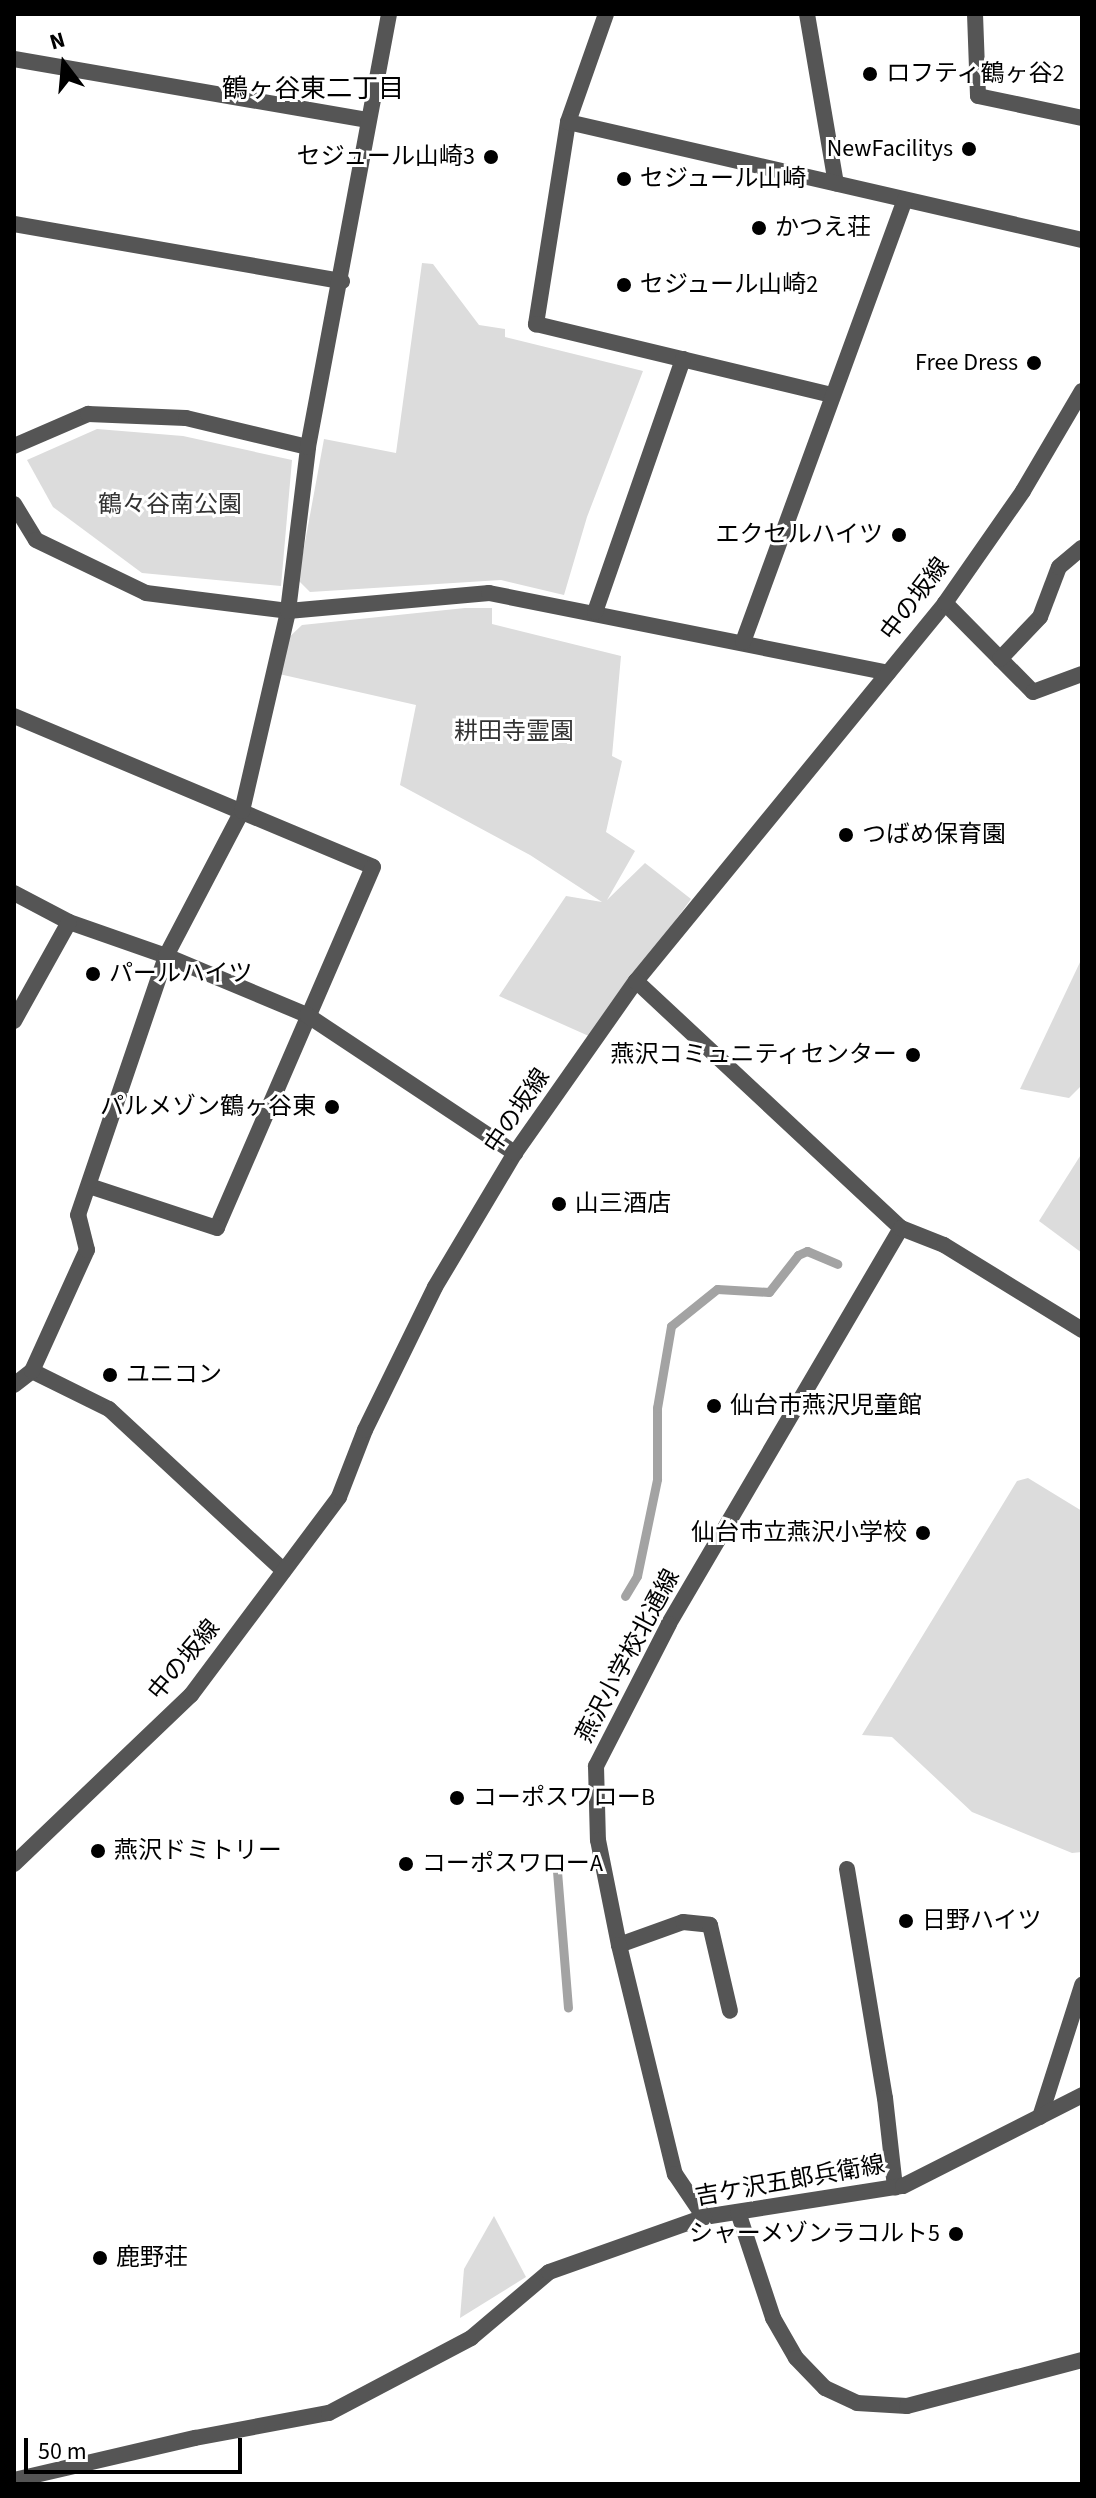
<!DOCTYPE html>
<meta charset="utf-8">
<style>
body{margin:0}
#map{position:relative;width:1096px;height:2498px;overflow:hidden;background:#fff;font-family:"Source Sans 3","Noto Sans JP",sans-serif}
div>[style]{position:absolute}
.green>*{inset:0;background:#dcdcdc}
.stream>*{height:9px;margin:-4.5px;padding:0 4.5px;transform-origin:4.5px;border-radius:4.5px;background:#a3a3a3}
.minor>*{height:16px;margin:-8px;padding:0 8px;transform-origin:8px;border-radius:8px;background:#555}
.tertiary>*{height:16px;margin:-8px;padding:0 8px;transform-origin:8px;border-radius:8px;background:#555}
.dots>*{width:22px;height:22px;translate:-50% -50%;box-sizing:border-box;border:4px solid #fff;border-radius:50%}
span{translate:-50% -50%;white-space:nowrap;text-align:center;line-height:1.15;-webkit-text-stroke:6px #fff;paint-order:stroke}
.poi-label{font-size:24px;color:#000}
.left{translate:0 -50%;text-align:left}
.right{translate:-100% -50%;text-align:right}
.park-label{font-size:24px;color:#333}
.street-label{font-size:24px;color:#000}
.neighbourhood-label{font-size:26px;color:#000}
.frame{position:absolute;inset:0;border:16px solid #000;pointer-events:none}
.north{position:absolute;left:24px;top:24px;width:80px;height:80px;-webkit-text-stroke:6px #fff;paint-order:stroke;rotate:344deg;font-size:22px;font-weight:700;line-height:32px;text-align:center;color:#000}
.north::after{content:'';display:block;margin:auto;width:28px;height:36px;background:#000;clip-path:polygon(50% 0,100% 100%,50% 72%,0 100%)}
.scale{position:absolute;left:24px;top:2438px;width:218px;height:36px;box-sizing:border-box;border:4px solid #000;border-top:0;padding-left:10px;font-size:24px;line-height:28px;white-space:nowrap;color:#000;-webkit-text-stroke:6px #fff;paint-order:stroke}
</style>
<div id="map">
<div class="green">
<i style="clip-path:polygon(422px 263px,433px 264px,479px 325px,505px 329px,505px 337px,643px 371px,587px 517px,564px 595px,501px 580px,310px 592px,298px 580px,324px 439px,396px 453px)"></i>
<i style="clip-path:polygon(97px 429px,183px 436px,292px 460px,281px 586px,142px 573px,53px 507px,27px 460px)"></i>
<i style="clip-path:polygon(465px 608px,492px 608px,492px 624px,621px 656px,612px 756px,622px 761px,606px 832px,635px 851px,607px 900px,645px 863px,691px 899px,591px 1037px,499px 996px,566px 896px,602px 902px,530px 855px,400px 785px,416px 705px,279px 674px,285px 641px,302px 625px)"></i>
<i style="clip-path:polygon(1082px 958px,1082px 1085px,1069px 1098px,1020px 1089px)"></i>
<i style="clip-path:polygon(1082px 1153px,1082px 1253px,1039px 1221px)"></i>
<i style="clip-path:polygon(1028px 1478px,1082px 1511px,1082px 1852px,1072px 1853px,972px 1812px,892px 1737px,862px 1735px,1017px 1481px)"></i>
<i style="clip-path:polygon(494px 2216px,526px 2277px,460px 2318px,464px 2269px)"></i>
</div>
<div class="stream">
<i style="left:625px;top:1596px;width:23px;rotate:-59deg"></i>
<i style="left:637px;top:1576px;width:99px;rotate:-78.3deg"></i>
<i style="left:657px;top:1479px;width:71px;rotate:-90deg"></i>
<i style="left:657px;top:1408px;width:83px;rotate:-80.3deg"></i>
<i style="left:671px;top:1326px;width:59px;rotate:-38.8deg"></i>
<i style="left:717px;top:1289px;width:52px;rotate:3.3deg"></i>
<i style="left:769px;top:1292px;width:47px;rotate:-51.9deg"></i>
<i style="left:798px;top:1255px;width:10px;rotate:-24deg"></i>
<i style="left:807px;top:1251px;width:33px;rotate:23deg"></i>
<i style="left:557px;top:1871px;width:137px;rotate:85.4deg"></i>
</div>
<div class="minor">
<i style="left:606px;top:14px;width:114px;rotate:109.4deg"></i>
<i style="left:568px;top:122px;width:205px;rotate:99deg"></i>
<i style="left:536px;top:324px;width:303px;rotate:13.5deg"></i>
<i style="left:807px;top:14px;width:172px;rotate:80.3deg"></i>
<i style="left:975px;top:14px;width:82px;rotate:87.9deg"></i>
<i style="left:978px;top:96px;width:106px;rotate:11.9deg"></i>
<i style="left:14px;top:59px;width:358px;rotate:9.8deg"></i>
<i style="left:568px;top:122px;width:527px;rotate:12.93deg"></i>
<i style="left:14px;top:224px;width:333px;rotate:9.9deg"></i>
<i style="left:14px;top:446px;width:81px;rotate:-23.4deg"></i>
<i style="left:88px;top:414px;width:98px;rotate:2.3deg"></i>
<i style="left:186px;top:418px;width:125px;rotate:13.4deg"></i>
<i style="left:14px;top:504px;width:42px;rotate:58.6deg"></i>
<i style="left:36px;top:540px;width:122px;rotate:25.7deg"></i>
<i style="left:146px;top:593px;width:143px;rotate:7.2deg"></i>
<i style="left:288px;top:611px;width:202px;rotate:-5.1deg"></i>
<i style="left:489px;top:593px;width:407px;rotate:11.3deg"></i>
<i style="left:945px;top:603px;width:125px;rotate:45.3deg"></i>
<i style="left:1033px;top:692px;width:52px;rotate:-20.2deg"></i>
<i style="left:595px;top:612px;width:268px;rotate:-70.8deg"></i>
<i style="left:743px;top:642px;width:471px;rotate:-69.9deg"></i>
<i style="left:1000px;top:659px;width:58px;rotate:-46.4deg"></i>
<i style="left:1040px;top:617px;width:53px;rotate:-69.2deg"></i>
<i style="left:1059px;top:567px;width:30px;rotate:-40deg"></i>
<i style="left:14px;top:716px;width:389px;rotate:22.8deg"></i>
<i style="left:373px;top:867px;width:393px;rotate:113.4deg"></i>
<i style="left:217px;top:1228px;width:135px;rotate:-161.8deg"></i>
<i style="left:14px;top:893px;width:62px;rotate:27.8deg"></i>
<i style="left:69px;top:922px;width:103px;rotate:19.3deg"></i>
<i style="left:166px;top:956px;width:153px;rotate:22.7deg"></i>
<i style="left:307px;top:1015px;width:250px;rotate:33.6deg"></i>
<i style="left:14px;top:1021px;width:113px;rotate:-60.9deg"></i>
<i style="left:32px;top:1371px;width:86px;rotate:26.3deg"></i>
<i style="left:109px;top:1409px;width:238px;rotate:42.8deg"></i>
<i style="left:14px;top:1385px;width:23px;rotate:-38deg"></i>
<i style="left:32px;top:1371px;width:133px;rotate:-65.6deg"></i>
<i style="left:87px;top:1250px;width:36px;rotate:-104deg"></i>
<i style="left:78px;top:1215px;width:274px;rotate:-71.2deg"></i>
<i style="left:166px;top:956px;width:164px;rotate:-62.3deg"></i>
<i style="left:242px;top:811px;width:205px;rotate:-77deg"></i>
<i style="left:288px;top:611px;width:165px;rotate:-83deg"></i>
<i style="left:308px;top:447px;width:441px;rotate:-79.4deg"></i>
<i style="left:14px;top:1864px;width:245px;rotate:-43.7deg"></i>
<i style="left:191px;top:1695px;width:247px;rotate:-53.2deg"></i>
<i style="left:339px;top:1497px;width:72px;rotate:-68.8deg"></i>
<i style="left:365px;top:1430px;width:159px;rotate:-63.9deg"></i>
<i style="left:435px;top:1287px;width:156px;rotate:-59.2deg"></i>
<i style="left:515px;top:1153px;width:210px;rotate:-54.9deg"></i>
<i style="left:636px;top:981px;width:488px;rotate:-50.7deg"></i>
<i style="left:945px;top:603px;width:136px;rotate:-55.1deg"></i>
<i style="left:1023px;top:491px;width:116px;rotate:-59.5deg"></i>
<i style="left:847px;top:1869px;width:232px;rotate:80.6deg"></i>
<i style="left:885px;top:2098px;width:90px;rotate:83.6deg"></i>
<i style="left:619px;top:1945px;width:68px;rotate:-19.8deg"></i>
<i style="left:683px;top:1922px;width:27px;rotate:6deg"></i>
<i style="left:710px;top:1925px;width:88px;rotate:76.9deg"></i>
<i style="left:1040px;top:2117px;width:139px;rotate:-72.3deg"></i>
<i style="left:14px;top:2480px;width:186px;rotate:-13.1deg"></i>
<i style="left:195px;top:2438px;width:136px;rotate:-10.6deg"></i>
<i style="left:329px;top:2413px;width:161px;rotate:-27.8deg"></i>
<i style="left:471px;top:2338px;width:102px;rotate:-40.2deg"></i>
<i style="left:549px;top:2272px;width:164px;rotate:-19.5deg"></i>
<i style="left:704px;top:2217px;width:201px;rotate:-8.9deg"></i>
<i style="left:903px;top:2186px;width:201px;rotate:-26.9deg"></i>
</div>
<div class="tertiary">
<i style="left:636px;top:981px;width:362px;rotate:43deg"></i>
<i style="left:901px;top:1228px;width:459px;rotate:120.4deg"></i>
<i style="left:669px;top:1624px;width:160px;rotate:117.2deg"></i>
<i style="left:596px;top:1766px;width:74px;rotate:88.5deg"></i>
<i style="left:598px;top:1840px;width:107px;rotate:78.7deg"></i>
<i style="left:619px;top:1945px;width:236px;rotate:76.3deg"></i>
<i style="left:675px;top:2174px;width:52px;rotate:56deg"></i>
<i style="left:901px;top:1228px;width:46px;rotate:21.6deg"></i>
<i style="left:944px;top:1245px;width:162px;rotate:31.6deg"></i>
<i style="left:738px;top:2212px;width:112px;rotate:71.7deg"></i>
<i style="left:773px;top:2318px;width:46px;rotate:60.1deg"></i>
<i style="left:796px;top:2358px;width:42px;rotate:46deg"></i>
<i style="left:825px;top:2388px;width:35px;rotate:25deg"></i>
<i style="left:857px;top:2403px;width:50px;rotate:3.4deg"></i>
<i style="left:907px;top:2406px;width:181px;rotate:-14.7deg"></i>
</div>
<div class="dots">
<i style="left:870px;top:74px;background:#000"></i>
<i style="left:969px;top:149px;background:#000"></i>
<i style="left:491px;top:157px;background:#000"></i>
<i style="left:624px;top:179px;background:#000"></i>
<i style="left:759px;top:228px;background:#000"></i>
<i style="left:624px;top:285px;background:#000"></i>
<i style="left:1034px;top:363px;background:#000"></i>
<i style="left:899px;top:535px;background:#000"></i>
<i style="left:846px;top:835px;background:#000"></i>
<i style="left:93px;top:974px;background:#000"></i>
<i style="left:913px;top:1055px;background:#000"></i>
<i style="left:332px;top:1107px;background:#000"></i>
<i style="left:559px;top:1204px;background:#000"></i>
<i style="left:110px;top:1375px;background:#000"></i>
<i style="left:714px;top:1406px;background:#000"></i>
<i style="left:923px;top:1533px;background:#000"></i>
<i style="left:457px;top:1798px;background:#000"></i>
<i style="left:98px;top:1851px;background:#000"></i>
<i style="left:406px;top:1864px;background:#000"></i>
<i style="left:906px;top:1921px;background:#000"></i>
<i style="left:956px;top:2234px;background:#000"></i>
<i style="left:100px;top:2258px;background:#000"></i>
</div>
<div class="poi-label">
<span class="left" style="left:886px;top:74px">ロフティ鶴ヶ谷2</span>
<span class="right" style="left:953px;top:149px">NewFacilitys</span>
<span class="right" style="left:475px;top:157px">セジュール山崎3</span>
<span class="left" style="left:640px;top:179px">セジュール山崎</span>
<span class="left" style="left:775px;top:228px">かつえ荘</span>
<span class="left" style="left:640px;top:285px">セジュール山崎2</span>
<span class="right" style="left:1018px;top:363px">Free Dress</span>
<span class="right" style="left:883px;top:535px">エクセルハイツ</span>
<span class="left" style="left:862px;top:835px">つばめ保育園</span>
<span class="left" style="left:109px;top:974px">パールハイツ</span>
<span class="right" style="left:897px;top:1055px">燕沢コミュニティセンター</span>
<span class="right" style="left:316px;top:1107px">パルメゾン鶴ヶ谷東</span>
<span class="left" style="left:575px;top:1204px">山三酒店</span>
<span class="left" style="left:126px;top:1375px">ユニコン</span>
<span class="left" style="left:730px;top:1406px">仙台市燕沢児童館</span>
<span class="right" style="left:907px;top:1533px">仙台市立燕沢小学校</span>
<span class="left" style="left:473px;top:1798px">コーポスワローB</span>
<span class="left" style="left:114px;top:1851px">燕沢ドミトリー</span>
<span class="left" style="left:422px;top:1864px">コーポスワローA</span>
<span class="left" style="left:922px;top:1921px">日野ハイツ</span>
<span class="right" style="left:940px;top:2234px">シャーメゾンラコルト5</span>
<span class="left" style="left:116px;top:2258px">鹿野荘</span>
</div>
<div class="park-label">
<span style="left:170px;top:505px">鶴々谷南公園</span>
<span style="left:514px;top:732px">耕田寺霊園</span>
</div>
<div class="street-label">
<span style="left:915px;top:599px;rotate:-53deg">中の坂線</span>
<span style="left:517px;top:1111px;rotate:-56deg">中の坂線</span>
<span style="left:628px;top:1656px;rotate:-62deg">燕沢小学校北通線</span>
<span style="left:184px;top:1660px;rotate:-50deg">中の坂線</span>
<span style="left:790px;top:2181px;rotate:-10deg">吉ケ沢五郎兵衛線</span>
</div>
<div class="neighbourhood-label">
<span style="left:313px;top:89px">鶴ヶ谷東二丁目</span>
</div>
<div class="frame"></div>
<div class="north">N</div>
<div class="scale">50 m</div>
</div>
